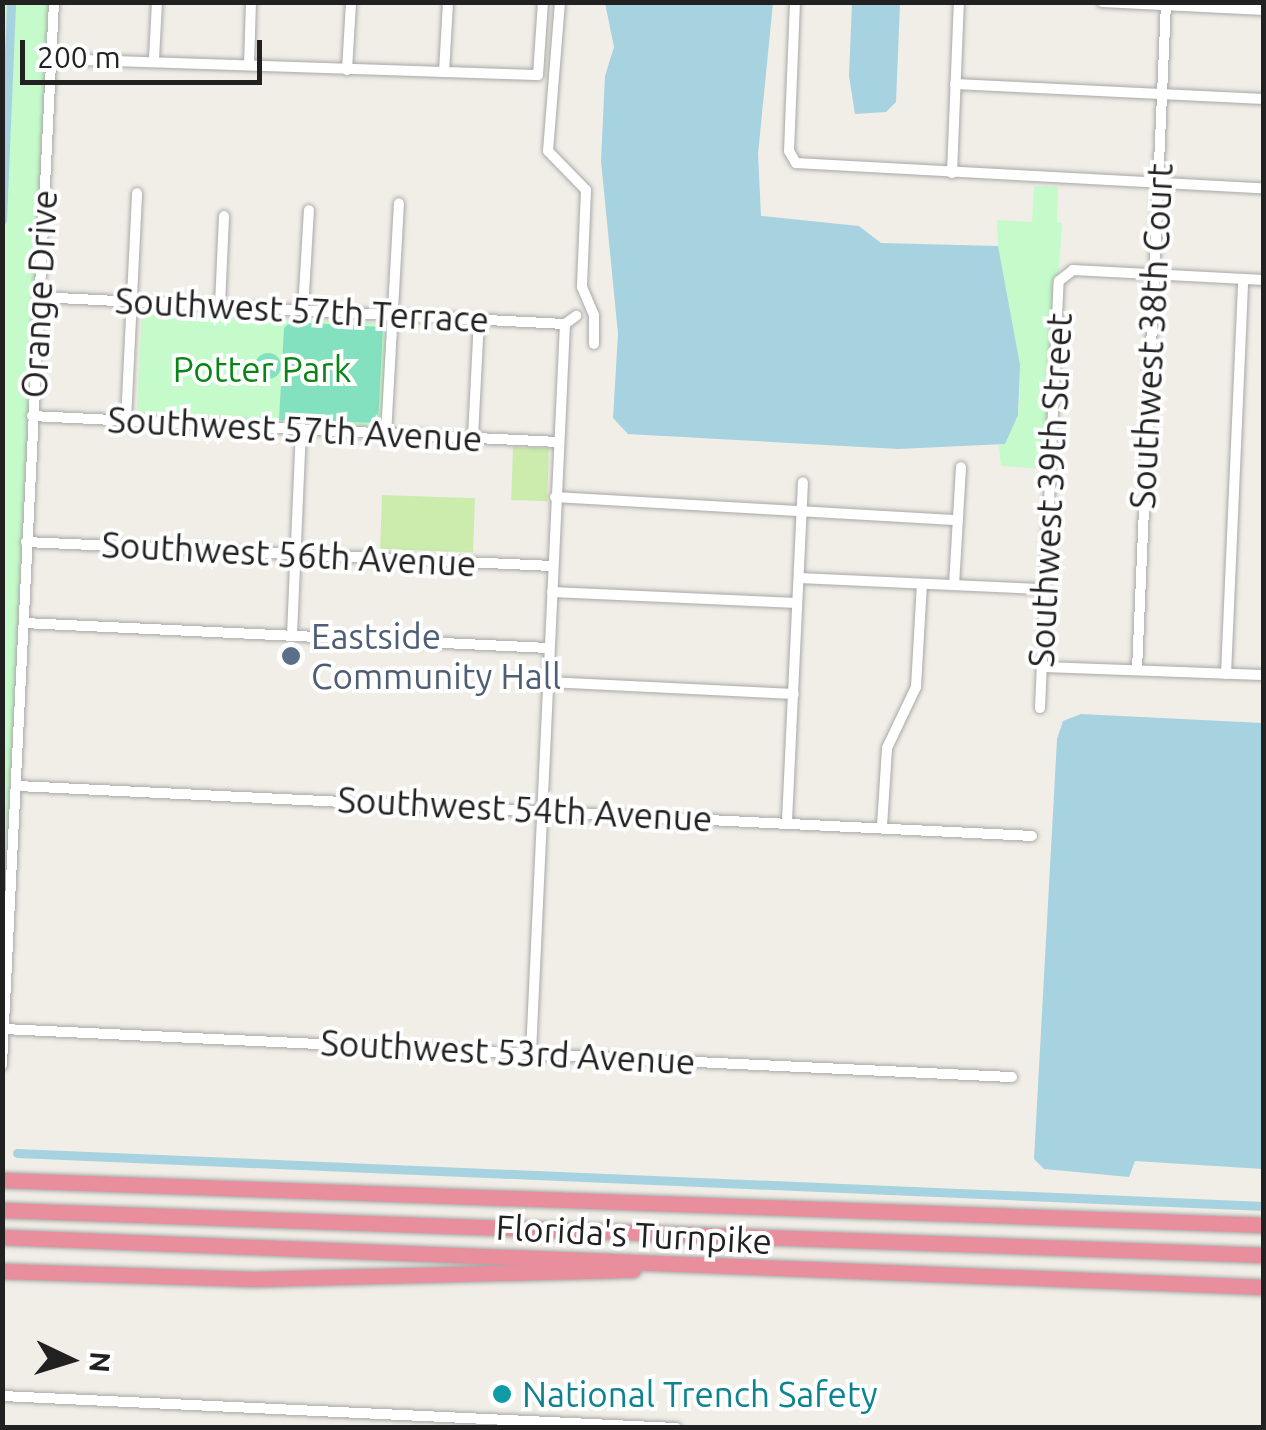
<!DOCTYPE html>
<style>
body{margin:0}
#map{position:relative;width:1266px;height:1430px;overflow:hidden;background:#f1eee7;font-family:Ubuntu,sans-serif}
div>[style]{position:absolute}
.grass>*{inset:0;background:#cbecad;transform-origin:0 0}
.park>*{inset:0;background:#c5fbca;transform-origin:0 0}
.pitch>*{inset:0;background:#84e1c0}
.round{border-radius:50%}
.water>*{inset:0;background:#a7d2e0}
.canal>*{height:9px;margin:-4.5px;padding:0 4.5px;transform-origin:4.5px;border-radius:4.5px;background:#a7d2e0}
.roads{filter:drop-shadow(0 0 2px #a8a8a8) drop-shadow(0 0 2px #a8a8a8)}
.minor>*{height:10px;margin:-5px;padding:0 5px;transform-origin:5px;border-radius:5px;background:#fff}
.highway>*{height:15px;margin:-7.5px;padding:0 7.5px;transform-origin:7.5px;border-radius:7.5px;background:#e98e9d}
.dots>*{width:28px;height:28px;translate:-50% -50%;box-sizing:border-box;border:5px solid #fff;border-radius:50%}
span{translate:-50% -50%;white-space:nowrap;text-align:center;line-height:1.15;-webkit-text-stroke:8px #fff;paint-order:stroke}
.street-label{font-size:35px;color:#212121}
.park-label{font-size:35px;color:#098516}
.service-label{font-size:35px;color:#4e5e75}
.left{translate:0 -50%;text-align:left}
.culture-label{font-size:35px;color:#0d838f}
.frame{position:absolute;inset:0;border:5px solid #212121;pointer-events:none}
.north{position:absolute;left:20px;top:1310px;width:100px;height:100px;-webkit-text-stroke:8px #fff;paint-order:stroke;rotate:94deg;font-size:28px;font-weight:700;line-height:40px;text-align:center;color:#212121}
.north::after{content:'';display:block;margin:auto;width:35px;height:45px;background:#212121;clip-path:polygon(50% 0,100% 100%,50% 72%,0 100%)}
.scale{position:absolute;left:20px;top:40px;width:242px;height:45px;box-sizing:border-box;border:5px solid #212121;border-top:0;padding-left:12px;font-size:30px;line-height:35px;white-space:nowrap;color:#212121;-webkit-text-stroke:8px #fff;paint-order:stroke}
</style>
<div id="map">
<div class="grass">
<i style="left:513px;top:447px;width:36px;height:53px;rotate:2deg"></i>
<i style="left:382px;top:495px;width:93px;height:54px;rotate:2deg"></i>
</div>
<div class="park">
<i style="clip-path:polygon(49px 2px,15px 744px,3px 977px,2px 3px)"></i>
<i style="clip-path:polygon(1034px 186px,1058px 187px,1057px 222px,1062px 223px,1046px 469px,1001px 466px,999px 446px,1019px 409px,1020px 365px,999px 275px,997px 220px,1032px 222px)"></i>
<i style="left:142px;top:311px;width:245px;height:103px;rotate:3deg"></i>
</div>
<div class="pitch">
<i style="clip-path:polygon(290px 322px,383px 327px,378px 423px,279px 420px,284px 328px)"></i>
<i class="round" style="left:255px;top:353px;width:26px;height:26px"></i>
</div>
<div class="water">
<i style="clip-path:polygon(605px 3px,773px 3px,758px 154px,761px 216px,859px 226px,881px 243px,998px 246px,1020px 365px,1018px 415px,1005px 444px,898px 449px,628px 434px,613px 418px,618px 334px,601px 161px,605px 76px,614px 47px)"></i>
<i style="clip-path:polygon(852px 3px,900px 3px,896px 102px,886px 112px,855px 114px,849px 76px)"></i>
<i style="clip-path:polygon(1081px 714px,1263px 723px,1263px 1169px,1135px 1161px,1129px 1177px,1044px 1169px,1034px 1159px,1057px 739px,1063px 721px)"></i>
</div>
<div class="canal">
<i style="left:2px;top:220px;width:218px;rotate:-87.6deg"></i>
<i style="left:17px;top:1153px;width:1248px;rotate:2.43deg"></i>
</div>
<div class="roads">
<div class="minor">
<i style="left:560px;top:2px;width:149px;rotate:94.6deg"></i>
<i style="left:548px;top:151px;width:54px;rotate:45.7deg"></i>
<i style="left:586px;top:190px;width:97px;rotate:92.4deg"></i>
<i style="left:582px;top:287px;width:30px;rotate:67deg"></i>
<i style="left:594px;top:315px;width:29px;rotate:90deg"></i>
<i style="left:795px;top:2px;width:149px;rotate:92.3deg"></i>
<i style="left:789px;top:151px;width:14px;rotate:60deg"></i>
<i style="left:796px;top:163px;width:469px;rotate:3.1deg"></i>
<i style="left:1102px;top:2px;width:162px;rotate:2.8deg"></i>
<i style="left:51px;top:59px;width:487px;rotate:1.9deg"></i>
<i style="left:538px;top:75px;width:73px;rotate:-86.1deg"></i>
<i style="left:154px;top:59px;width:57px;rotate:-87deg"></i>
<i style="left:249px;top:65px;width:63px;rotate:-88.2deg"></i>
<i style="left:347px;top:70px;width:68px;rotate:-86.6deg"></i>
<i style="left:444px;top:72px;width:70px;rotate:-86.7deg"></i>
<i style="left:955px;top:84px;width:309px;rotate:2.8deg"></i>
<i style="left:952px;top:173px;width:171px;rotate:-87.7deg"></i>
<i style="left:39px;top:297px;width:527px;rotate:2.94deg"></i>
<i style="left:220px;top:305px;width:89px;rotate:-87.4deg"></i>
<i style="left:303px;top:310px;width:100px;rotate:-86.6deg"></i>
<i style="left:32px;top:416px;width:527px;rotate:2.83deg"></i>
<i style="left:126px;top:420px;width:227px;rotate:-87.2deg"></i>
<i style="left:386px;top:435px;width:232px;rotate:-86.8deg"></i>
<i style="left:473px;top:437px;width:118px;rotate:-87.1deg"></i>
<i style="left:555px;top:497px;width:403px;rotate:3.3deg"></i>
<i style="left:26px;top:542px;width:527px;rotate:2.61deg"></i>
<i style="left:799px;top:578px;width:246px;rotate:2.6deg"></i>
<i style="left:954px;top:585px;width:118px;rotate:-86.6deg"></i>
<i style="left:552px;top:592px;width:245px;rotate:2.6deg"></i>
<i style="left:24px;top:623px;width:526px;rotate:2.73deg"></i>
<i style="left:292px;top:635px;width:205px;rotate:-87.5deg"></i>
<i style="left:1042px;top:667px;width:222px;rotate:2.1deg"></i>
<i style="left:1137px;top:670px;width:669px;rotate:-87.51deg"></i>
<i style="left:1226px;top:674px;width:395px;rotate:-87.5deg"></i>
<i style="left:548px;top:682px;width:246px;rotate:2.8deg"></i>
<i style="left:1040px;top:708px;width:427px;rotate:-87.5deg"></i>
<i style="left:1059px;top:281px;width:18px;rotate:-38deg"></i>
<i style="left:1073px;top:270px;width:191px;rotate:3deg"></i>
<i style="left:18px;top:786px;width:1015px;rotate:2.82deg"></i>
<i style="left:787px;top:821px;width:339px;rotate:-87.3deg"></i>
<i style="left:882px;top:826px;width:78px;rotate:-86.3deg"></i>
<i style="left:887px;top:748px;width:68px;rotate:-64.6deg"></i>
<i style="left:916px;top:687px;width:103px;rotate:-86.7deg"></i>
<i style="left:4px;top:1029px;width:1009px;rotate:2.73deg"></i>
<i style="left:531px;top:1053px;width:730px;rotate:-87.33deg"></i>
<i style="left:565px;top:324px;width:14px;rotate:-36deg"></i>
<i style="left:2px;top:1065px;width:1064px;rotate:-87.2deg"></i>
<i style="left:2px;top:1396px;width:675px;rotate:2.72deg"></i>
</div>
<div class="highway">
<i style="left:2px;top:1180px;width:1263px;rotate:2.04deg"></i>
<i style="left:2px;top:1210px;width:1263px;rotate:2.04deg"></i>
<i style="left:2px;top:1237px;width:1263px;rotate:2.27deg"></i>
<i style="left:2px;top:1271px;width:252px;rotate:1.8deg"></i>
<i style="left:254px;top:1279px;width:379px;rotate:-1.4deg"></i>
</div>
</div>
<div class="dots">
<i style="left:291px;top:656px;background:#5c6f8a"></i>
<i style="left:502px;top:1394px;background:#0f9aa8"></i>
</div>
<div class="street-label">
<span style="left:39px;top:294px;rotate:-87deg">Orange Drive</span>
<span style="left:302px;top:310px;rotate:3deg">Southwest 57th Terrace</span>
<span style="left:1151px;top:336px;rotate:-87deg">Southwest 38th Court</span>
<span style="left:295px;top:429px;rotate:3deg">Southwest 57th Avenue</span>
<span style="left:1050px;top:490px;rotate:-87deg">Southwest 39th Street</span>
<span style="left:289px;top:554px;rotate:3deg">Southwest 56th Avenue</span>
<span style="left:525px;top:809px;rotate:3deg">Southwest 54th Avenue</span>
<span style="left:508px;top:1052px;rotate:3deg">Southwest 53rd Avenue</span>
<span style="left:634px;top:1234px;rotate:3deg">Florida's Turnpike</span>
</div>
<div class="park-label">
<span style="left:262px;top:369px">Potter Park</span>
</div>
<div class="service-label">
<span class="left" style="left:311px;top:656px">Eastside<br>Community Hall</span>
</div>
<div class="culture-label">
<span class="left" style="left:522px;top:1394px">National Trench Safety</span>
</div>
<div class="frame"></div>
<div class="north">N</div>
<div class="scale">200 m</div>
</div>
